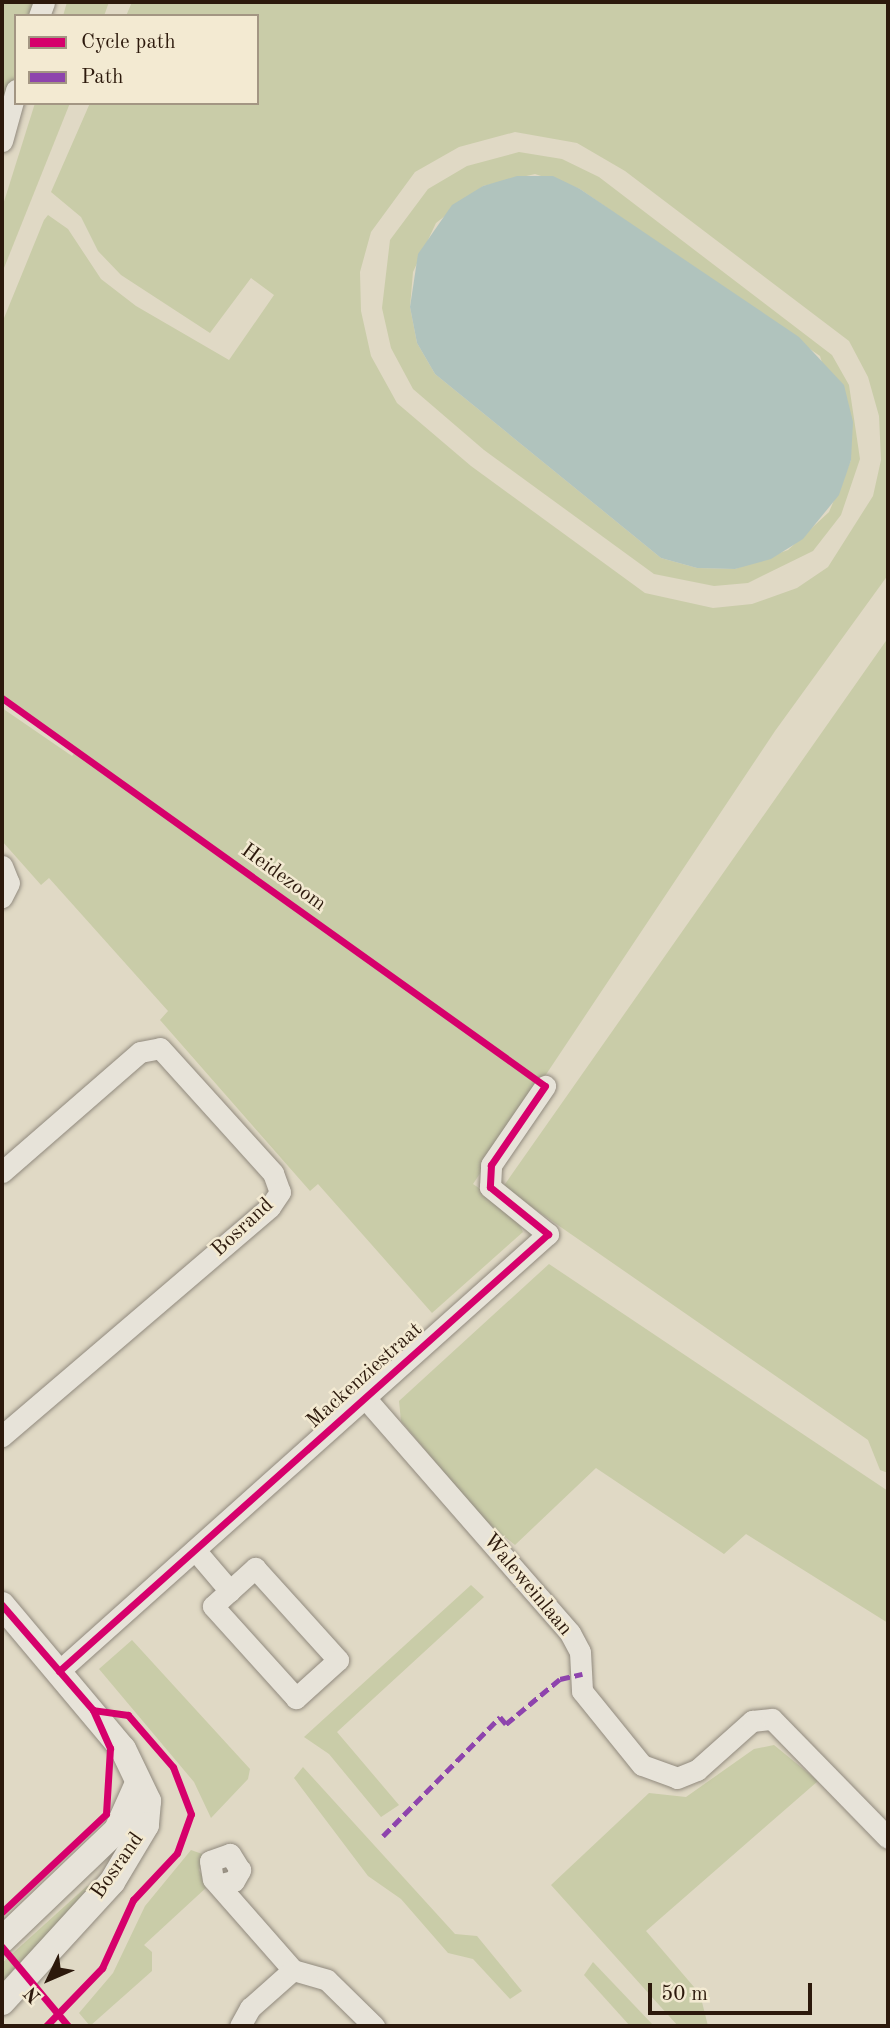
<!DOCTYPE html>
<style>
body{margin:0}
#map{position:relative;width:890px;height:2028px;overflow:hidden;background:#e0d9c5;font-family:"Old Standard TT",serif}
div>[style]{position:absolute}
.green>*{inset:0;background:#c9cca8}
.water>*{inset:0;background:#b0c3bd}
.roads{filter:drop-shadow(0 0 2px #918a7e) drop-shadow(0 0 2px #918a7e)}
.minor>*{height:21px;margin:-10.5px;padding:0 10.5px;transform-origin:10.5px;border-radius:10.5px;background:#e7e3d9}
.tertiary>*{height:26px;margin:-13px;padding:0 13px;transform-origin:13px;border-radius:13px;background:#e7e3d9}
.quiet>*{height:5px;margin-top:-2.5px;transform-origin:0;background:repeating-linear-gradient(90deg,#8e44ad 0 10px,transparent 0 15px)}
.cycleway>*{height:7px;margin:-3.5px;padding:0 3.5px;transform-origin:3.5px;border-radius:3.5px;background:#d6006c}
span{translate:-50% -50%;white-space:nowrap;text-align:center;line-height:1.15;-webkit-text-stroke:5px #f3ead2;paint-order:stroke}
.street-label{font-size:21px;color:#2c190c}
.frame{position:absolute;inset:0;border:4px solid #2c190c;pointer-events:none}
.legend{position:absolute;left:14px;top:14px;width:245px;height:91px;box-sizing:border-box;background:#f3ead2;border:2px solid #a39683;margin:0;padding:9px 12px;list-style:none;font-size:21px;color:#2c190c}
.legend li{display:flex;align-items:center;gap:14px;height:35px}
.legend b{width:35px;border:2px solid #a39683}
.north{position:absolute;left:14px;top:1944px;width:70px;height:70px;-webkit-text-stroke:5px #f3ead2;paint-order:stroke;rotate:226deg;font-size:19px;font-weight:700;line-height:28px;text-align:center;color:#2c190c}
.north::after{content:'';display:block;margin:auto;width:24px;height:32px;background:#2c190c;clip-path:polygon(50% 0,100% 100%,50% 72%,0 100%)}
.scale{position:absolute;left:648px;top:1983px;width:164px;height:32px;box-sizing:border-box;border:4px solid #2c190c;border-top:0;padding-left:9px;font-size:21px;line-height:24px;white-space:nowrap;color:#2c190c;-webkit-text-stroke:5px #f3ead2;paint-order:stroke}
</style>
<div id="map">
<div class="green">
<i style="clip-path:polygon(2px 2px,38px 2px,34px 16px,16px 16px,16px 75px,2px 120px)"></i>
<i style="clip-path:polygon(67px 2px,109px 2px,104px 16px,63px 16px)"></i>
<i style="clip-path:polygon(evenodd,132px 2px,888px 2px,888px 575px,775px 731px,473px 1184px,513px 1211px,523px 1232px,432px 1313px,318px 1184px,310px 1191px,160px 1020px,168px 1011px,49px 878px,41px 885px,2px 841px,2px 708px,72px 756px,78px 749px,2px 695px,2px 323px,44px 220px,48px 215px,68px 229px,101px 279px,136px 306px,229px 360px,274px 295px,251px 278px,210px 333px,121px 275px,98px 251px,81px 217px,51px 192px,90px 103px,257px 103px,257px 16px,126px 16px,132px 2px,515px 132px,577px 143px,625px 171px,849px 341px,868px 377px,879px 416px,881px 460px,873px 496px,828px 567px,797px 588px,752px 604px,713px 608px,645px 593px,471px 466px,397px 403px,371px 356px,361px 311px,360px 272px,371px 232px,415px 172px,459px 147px,515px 132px)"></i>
<i style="clip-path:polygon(35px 103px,70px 103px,2px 273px,2px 208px)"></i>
<i style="clip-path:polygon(evenodd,519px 152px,562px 159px,599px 177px,832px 355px,849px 385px,860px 459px,841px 515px,813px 551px,748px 583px,714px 586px,654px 574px,484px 450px,413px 389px,391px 348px,382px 308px,390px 240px,428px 189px,467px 166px,519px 152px,535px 174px,580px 189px,820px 356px,851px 460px,829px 512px,788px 550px,735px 569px,697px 568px,661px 558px,435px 374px,417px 343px,410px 307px,413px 272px,436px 223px,483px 186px,535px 174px)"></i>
<i style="clip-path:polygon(888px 638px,888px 1473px,880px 1470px,868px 1440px,503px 1187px)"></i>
<i style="clip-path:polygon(549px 1264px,888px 1491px,888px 1623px,746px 1534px,724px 1554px,596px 1468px,515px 1545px,483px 1519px,401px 1421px,399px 1401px)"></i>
<i style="clip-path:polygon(471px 1585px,484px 1597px,337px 1732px,399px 1805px,381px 1817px,329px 1754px,304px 1737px)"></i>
<i style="clip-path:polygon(132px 1640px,250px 1769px,248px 1779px,211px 1818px,194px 1782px,99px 1669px)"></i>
<i style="clip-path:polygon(774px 1745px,818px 1781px,646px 1931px,700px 1994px,708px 2026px,678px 2026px,551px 1885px,649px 1793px,686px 1797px,754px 1749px)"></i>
<i style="clip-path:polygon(303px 1767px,455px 1934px,477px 1936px,522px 1991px,510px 1999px,473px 1959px,448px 1953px,401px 1899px,368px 1876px,294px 1778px)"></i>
<i style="clip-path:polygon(191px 1850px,205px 1855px,199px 1870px,208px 1886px,144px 1945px,152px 1952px,152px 1971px,90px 2026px,79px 2013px,113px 1973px,145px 1906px)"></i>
<i style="clip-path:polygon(87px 1886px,94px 1887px,2px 1991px,2px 1963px)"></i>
<i style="clip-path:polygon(593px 1962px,654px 2026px,630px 2026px,584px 1975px)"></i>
</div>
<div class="water">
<i style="clip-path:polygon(517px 176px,553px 176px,580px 189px,799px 337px,844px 385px,853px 422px,851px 460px,839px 495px,803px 539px,771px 559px,735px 569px,697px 568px,661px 558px,435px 374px,417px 343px,410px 307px,418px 254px,452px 205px,483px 186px)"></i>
</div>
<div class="roads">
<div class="minor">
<i style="left:39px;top:16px;width:15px;rotate:-70deg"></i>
<i style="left:2px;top:141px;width:53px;rotate:-74.6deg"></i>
<i style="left:2px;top:866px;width:18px;rotate:68deg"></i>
<i style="left:9px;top:883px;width:16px;rotate:117deg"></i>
<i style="left:2px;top:1172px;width:183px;rotate:-41deg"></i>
<i style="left:140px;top:1052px;width:20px;rotate:-11deg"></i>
<i style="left:160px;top:1048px;width:169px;rotate:47.9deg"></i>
<i style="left:273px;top:1173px;width:20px;rotate:70deg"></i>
<i style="left:280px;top:1192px;width:18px;rotate:124deg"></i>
<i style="left:270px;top:1207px;width:353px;rotate:139.5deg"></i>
<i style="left:366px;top:1399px;width:310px;rotate:48.9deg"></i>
<i style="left:570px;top:1633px;width:21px;rotate:62deg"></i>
<i style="left:580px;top:1652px;width:39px;rotate:87deg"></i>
<i style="left:582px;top:1691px;width:95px;rotate:51deg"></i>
<i style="left:642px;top:1765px;width:37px;rotate:20deg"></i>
<i style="left:677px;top:1778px;width:22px;rotate:-22deg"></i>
<i style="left:697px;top:1770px;width:74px;rotate:-41.7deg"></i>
<i style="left:752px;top:1721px;width:20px;rotate:-6deg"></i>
<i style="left:772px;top:1719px;width:166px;rotate:45.7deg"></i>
<i style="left:195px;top:1550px;width:54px;rotate:49.5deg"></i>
<i style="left:255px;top:1568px;width:124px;rotate:47.9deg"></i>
<i style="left:338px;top:1660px;width:57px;rotate:137.9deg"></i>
<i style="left:296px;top:1698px;width:124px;rotate:-132.1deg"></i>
<i style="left:213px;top:1606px;width:57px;rotate:-42.1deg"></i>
<i style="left:59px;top:1671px;width:656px;rotate:-41.79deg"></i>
<i style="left:548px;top:1234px;width:75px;rotate:-141deg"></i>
<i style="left:490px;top:1187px;width:22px;rotate:-87deg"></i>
<i style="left:491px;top:1165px;width:96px;rotate:-55.6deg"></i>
<i style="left:221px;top:1884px;width:13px;rotate:-13deg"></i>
<i style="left:234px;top:1881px;width:13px;rotate:-61deg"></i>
<i style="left:240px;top:1870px;width:19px;rotate:-122deg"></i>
<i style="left:230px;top:1854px;width:21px;rotate:161deg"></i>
<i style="left:210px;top:1861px;width:18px;rotate:81deg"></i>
<i style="left:213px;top:1879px;width:121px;rotate:48.7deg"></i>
<i style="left:293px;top:1970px;width:35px;rotate:16deg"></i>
<i style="left:327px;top:1980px;width:66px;rotate:44.4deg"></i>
<i style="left:240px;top:2026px;width:21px;rotate:-61deg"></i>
<i style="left:250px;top:2008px;width:57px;rotate:-41.5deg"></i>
</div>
<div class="tertiary">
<i style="left:2px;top:1605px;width:188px;rotate:50deg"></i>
<i style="left:123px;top:1749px;width:58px;rotate:64.3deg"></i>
<i style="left:148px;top:1801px;width:24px;rotate:95deg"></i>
<i style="left:146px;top:1825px;width:66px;rotate:120.8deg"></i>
<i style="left:112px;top:1882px;width:163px;rotate:132.5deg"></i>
<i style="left:2px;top:1940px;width:159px;rotate:-43.7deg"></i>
<i style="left:117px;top:1830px;width:51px;rotate:-65.9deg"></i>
</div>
</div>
<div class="quiet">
<i style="left:383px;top:1836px;width:167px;rotate:-45.5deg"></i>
<i style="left:500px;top:1717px;width:9px;rotate:49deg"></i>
<i style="left:506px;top:1724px;width:70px;rotate:-39.8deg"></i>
<i style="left:560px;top:1679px;width:23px;rotate:-13deg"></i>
</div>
<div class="cycleway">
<i style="left:2px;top:698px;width:667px;rotate:35.55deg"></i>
<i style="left:545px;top:1086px;width:96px;rotate:124.4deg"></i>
<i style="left:491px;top:1165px;width:22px;rotate:93deg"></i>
<i style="left:490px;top:1187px;width:75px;rotate:39deg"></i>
<i style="left:548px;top:1234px;width:656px;rotate:138.21deg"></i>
<i style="left:2px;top:1605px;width:139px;rotate:49.1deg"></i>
<i style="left:93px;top:1710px;width:42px;rotate:65.9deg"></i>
<i style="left:110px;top:1748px;width:66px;rotate:93.5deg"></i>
<i style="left:106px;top:1814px;width:143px;rotate:136.7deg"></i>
<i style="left:2px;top:1947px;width:103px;rotate:50.1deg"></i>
<i style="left:46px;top:2026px;width:81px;rotate:-46deg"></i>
<i style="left:102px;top:1968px;width:75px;rotate:-65.5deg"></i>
<i style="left:133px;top:1900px;width:64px;rotate:-46.9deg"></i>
<i style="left:177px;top:1853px;width:41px;rotate:-70.3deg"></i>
<i style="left:191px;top:1814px;width:50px;rotate:-111deg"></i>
<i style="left:173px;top:1767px;width:69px;rotate:-130.9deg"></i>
<i style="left:128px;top:1715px;width:35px;rotate:-172deg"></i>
</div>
<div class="street-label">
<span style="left:283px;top:878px;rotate:36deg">Heidezoom</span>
<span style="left:243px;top:1228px;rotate:-43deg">Bosrand</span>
<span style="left:365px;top:1376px;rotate:-42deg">Mackenziestraat</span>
<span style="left:527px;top:1585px;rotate:50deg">Waleweinlaan</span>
<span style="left:118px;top:1866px;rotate:-55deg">Bosrand</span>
</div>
<div class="frame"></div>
<ul class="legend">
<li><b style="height:9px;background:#d6006c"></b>Cycle path</li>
<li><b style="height:9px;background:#8e44ad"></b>Path</li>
</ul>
<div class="north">N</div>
<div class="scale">50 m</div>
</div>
